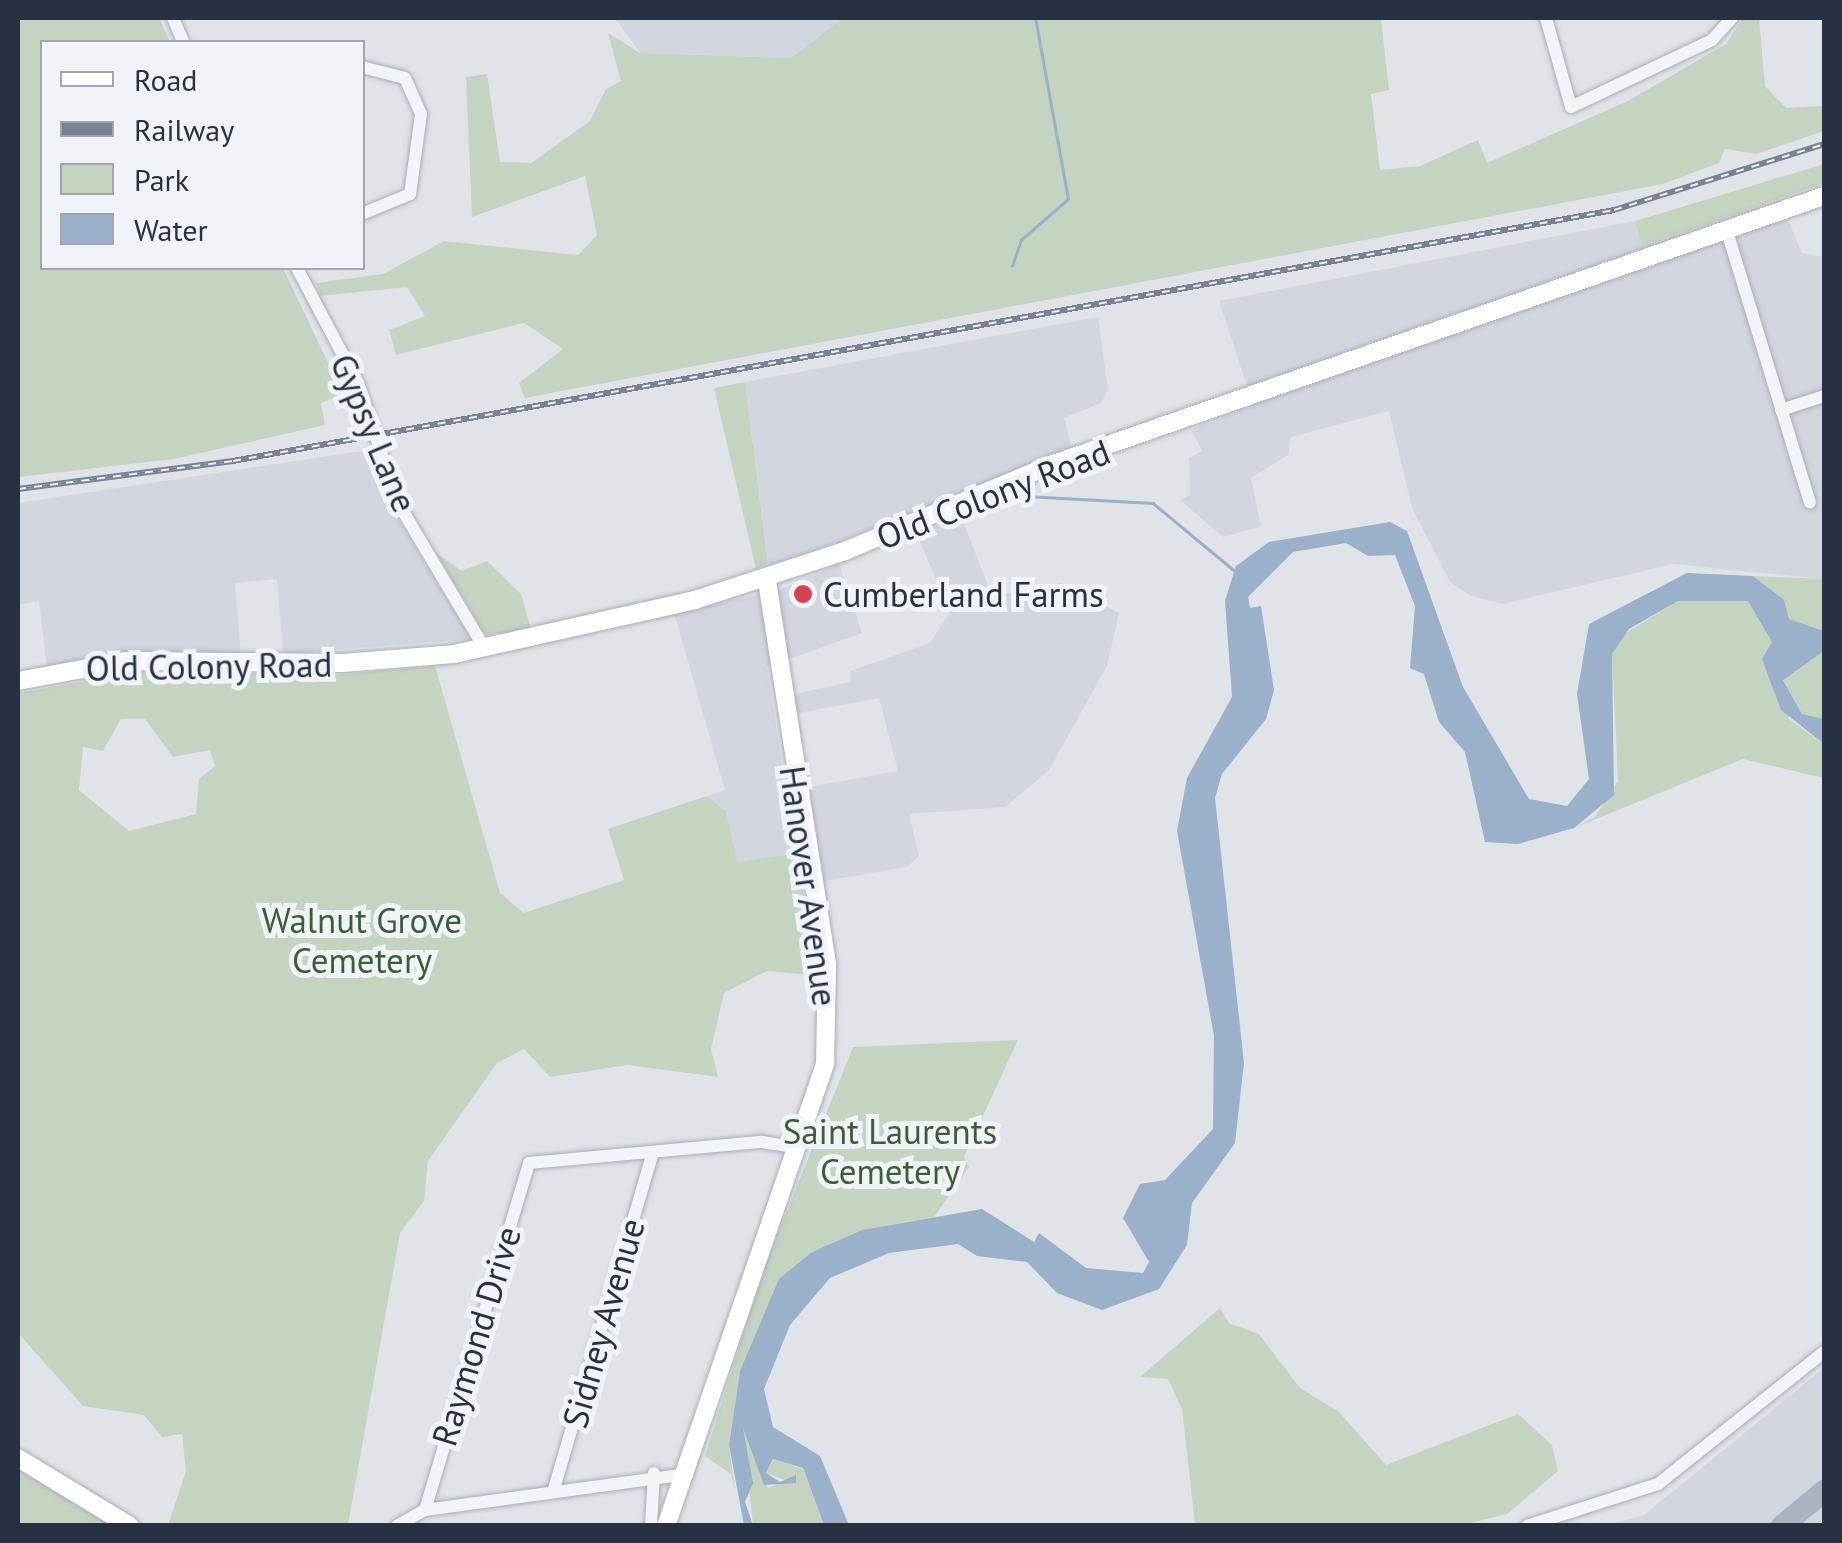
<!DOCTYPE html>
<style>
body{margin:0}
#map{position:relative;width:1842px;height:1543px;overflow:hidden;background:#e0e4e9;font-family:"PT Sans",sans-serif}
div>[style]{position:absolute}
.built>*{inset:0;background:#d2d6df}
.green>*{inset:0;background:#c5d4c1}
.water>*{inset:0;background:#9ab0cb}
.stream>*{height:2.5px;margin:-1.25px;padding:0 1.25px;transform-origin:1.25px;border-radius:1.25px;background:#9ab0cb}
.taxiway>*{height:22px;margin:-11px;padding:0 11px;transform-origin:11px;border-radius:11px;background:#acb3be}
.roads{filter:drop-shadow(0 0 2px #a9aeb7) drop-shadow(0 0 2px #a9aeb7)}
.minor>*{height:12px;margin:-6px;padding:0 6px;transform-origin:6px;border-radius:6px;background:#f3f4f8}
.major>*{height:18px;margin:-9px;padding:0 9px;transform-origin:9px;border-radius:9px;background:#fff}
.rail>*{height:6px;margin-top:-3px;transform-origin:0;background:repeating-linear-gradient(90deg,#f0f3f7 0 8px,#798294 0 16px);box-sizing:border-box;border-block:2px solid #798294}
.dots>*{width:28px;height:28px;translate:-50% -50%;box-sizing:border-box;border:5px solid #f0f3f7;border-radius:50%}
span{translate:-50% -50%;white-space:nowrap;text-align:center;line-height:1.15;-webkit-text-stroke:10px #f0f3f7;paint-order:stroke}
.street-label{font-size:35px;color:#283141}
.poi-label{font-size:35px;color:#283141}
.left{translate:0 -50%;text-align:left}
.park-label{font-size:35px;color:#3c5e35}
.frame{position:absolute;inset:0;border:20px solid #283141;pointer-events:none}
.legend{position:absolute;left:40px;top:40px;width:325px;height:230px;box-sizing:border-box;background:#f0f3f7;border:2px solid #a0a5ae;margin:0;padding:12px 18px;list-style:none;font-size:30px;color:#283141}
.legend li{display:flex;align-items:center;gap:20px;height:50px}
.legend b{width:50px;border:2px solid #a0a5ae}
</style>
<div id="map">
<div class="built">
<i style="clip-path:polygon(615px 18px,843px 18px,791px 58px,640px 53px)"></i>
<i style="clip-path:polygon(1779px 198px,1802px 253px,1824px 257px,1824px 579px,1673px 564px,1503px 604px,1471px 596px,1450px 582px,1412px 508px,1389px 411px,1291px 437px,1288px 455px,1251px 478px,1261px 527px,1223px 537px,1180px 500px,1190px 495px,1189px 458px,1202px 451px,1191px 430px,1325px 378px,1249px 392px,1219px 301px,1635px 221px,1643px 245px)"></i>
<i style="clip-path:polygon(1098px 317px,1108px 390px,1101px 403px,1064px 418px,1072px 450px,769px 568px,745px 382px)"></i>
<i style="clip-path:polygon(368px 450px,383px 495px,471px 639px,283px 654px,277px 579px,235px 583px,241px 655px,168px 650px,47px 668px,39px 601px,18px 605px,18px 503px)"></i>
<i style="clip-path:polygon(960px 513px,992px 596px,1060px 583px,1119px 613px,1107px 666px,1049px 770px,1005px 807px,909px 814px,919px 856px,907px 867px,806px 884px,801px 853px,737px 863px,726px 811px,707px 796px,725px 790px,674px 612px,780px 590px,839px 564px,862px 633px,767px 667px,786px 791px,898px 771px,879px 698px,794px 714px,789px 695px,851px 682px,850px 671px,930px 643px,950px 612px,916px 533px)"></i>
<i style="clip-path:polygon(1824px 1368px,1824px 1525px,1607px 1525px,1644px 1515px)"></i>
</div>
<div class="green">
<i style="clip-path:polygon(18px 18px,159px 18px,170px 42px,42px 42px,42px 268px,283px 268px,343px 394px,321px 403px,325px 425px,174px 459px,18px 477px)"></i>
<i style="clip-path:polygon(843px 18px,1381px 18px,1389px 90px,1371px 94px,1380px 170px,1420px 166px,1478px 140px,1487px 163px,1628px 101px,1726px 44px,1743px 18px,1759px 18px,1765px 86px,1786px 108px,1824px 106px,1824px 131px,1756px 154px,1725px 149px,1719px 163px,1663px 184px,525px 398px,519px 383px,563px 349px,524px 323px,396px 355px,389px 330px,425px 316px,407px 287px,321px 296px,316px 283px,383px 274px,444px 241px,578px 255px,597px 235px,585px 176px,472px 217px,466px 77px,487px 74px,500px 162px,531px 163px,590px 121px,606px 89px,621px 81px,608px 33px,640px 53px,791px 58px)"></i>
<i style="clip-path:polygon(1824px 164px,1824px 183px,1642px 246px,1635px 221px)"></i>
<i style="clip-path:polygon(745px 382px,768px 564px,756px 569px,714px 388px)"></i>
<i style="clip-path:polygon(436px 553px,462px 571px,487px 561px,521px 594px,532px 633px,485px 634px)"></i>
<i style="clip-path:polygon(1753px 576px,1824px 579px,1824px 631px,1789px 619px,1783px 600px)"></i>
<i style="clip-path:polygon(1716px 595px,1748px 601px,1773px 642px,1789px 719px,1824px 744px,1824px 778px,1743px 759px,1574px 828px,1595px 817px,1618px 781px,1612px 654px,1621px 636px,1678px 601px)"></i>
<i style="clip-path:polygon(1824px 651px,1824px 719px,1802px 714px,1783px 679px)"></i>
<i style="clip-path:polygon(evenodd,435px 666px,500px 893px,524px 913px,624px 880px,608px 829px,707px 796px,726px 811px,737px 862px,794px 854px,818px 955px,811px 975px,767px 971px,724px 993px,711px 1049px,718px 1077px,628px 1065px,550px 1077px,524px 1049px,497px 1063px,428px 1161px,424px 1201px,400px 1233px,348px 1525px,168px 1525px,186px 1471px,182px 1434px,162px 1437px,144px 1415px,83px 1406px,18px 1333px,18px 693px,162px 668px,316px 677px,435px 666px,121px 719px,145px 719px,173px 757px,210px 750px,215px 766px,199px 779px,196px 814px,129px 831px,79px 790px,83px 747px,103px 751px,121px 719px)"></i>
<i style="clip-path:polygon(1018px 1040px,964px 1157px,969px 1167px,934px 1217px,862px 1230px,812px 1252px,740px 1371px,729px 1445px,735px 1491px,731px 1474px,705px 1456px,764px 1268px,853px 1047px)"></i>
<i style="clip-path:polygon(1220px 1308px,1229px 1323px,1259px 1334px,1300px 1388px,1338px 1411px,1386px 1465px,1518px 1414px,1552px 1445px,1558px 1471px,1507px 1514px,1462px 1525px,1195px 1525px,1182px 1409px,1168px 1379px,1140px 1377px)"></i>
<i style="clip-path:polygon(743px 1428px,768px 1488px,787px 1481px,766px 1473px,774px 1459px,803px 1469px,824px 1525px,753px 1525px)"></i>
<i style="clip-path:polygon(18px 1464px,121px 1525px,18px 1525px)"></i>
</div>
<div class="water">
<i style="clip-path:polygon(1390px 522px,1407px 531px,1463px 687px,1529px 799px,1567px 806px,1589px 779px,1577px 694px,1589px 624px,1687px 573px,1753px 576px,1784px 600px,1789px 619px,1824px 631px,1824px 651px,1783px 680px,1802px 714px,1824px 719px,1824px 744px,1781px 710px,1762px 659px,1772px 642px,1748px 601px,1678px 601px,1629px 629px,1612px 654px,1614px 795px,1574px 828px,1518px 844px,1485px 842px,1465px 752px,1439px 722px,1424px 674px,1410px 668px,1415px 606px,1395px 555px,1368px 556px,1346px 543px,1293px 552px,1248px 597px,1250px 608px,1261px 606px,1274px 690px,1266px 719px,1222px 774px,1215px 798px,1244px 1063px,1235px 1143px,1192px 1203px,1187px 1245px,1159px 1289px,1102px 1310px,1057px 1293px,1027px 1262px,977px 1256px,958px 1244px,889px 1253px,830px 1278px,790px 1325px,764px 1389px,773px 1427px,820px 1456px,849px 1525px,824px 1525px,803px 1468px,773px 1459px,766px 1473px,780px 1482px,796px 1475px,796px 1483px,764px 1485px,743px 1428px,753px 1483px,745px 1502px,753px 1525px,744px 1525px,729px 1445px,740px 1371px,779px 1279px,812px 1252px,862px 1230px,982px 1209px,1034px 1242px,1039px 1233px,1086px 1268px,1143px 1273px,1149px 1262px,1123px 1218px,1140px 1184px,1165px 1180px,1213px 1129px,1214px 1036px,1177px 831px,1187px 778px,1232px 697px,1225px 601px,1236px 566px,1269px 542px)"></i>
</div>
<div class="stream">
<i style="left:1012px;top:266px;width:28px;rotate:-71deg"></i>
<i style="left:1021px;top:240px;width:62px;rotate:-41.1deg"></i>
<i style="left:1068px;top:199px;width:184px;rotate:-100.3deg"></i>
<i style="left:1007px;top:495px;width:146px;rotate:3.1deg"></i>
<i style="left:1153px;top:503px;width:108px;rotate:39.7deg"></i>
</div>
<div class="taxiway">
<i style="left:1782px;top:1526px;width:55px;rotate:-39.8deg"></i>
</div>
<div class="roads">
<div class="minor">
<i style="left:173px;top:18px;width:26px;rotate:67deg"></i>
<i style="left:1546px;top:18px;width:92px;rotate:74.3deg"></i>
<i style="left:1571px;top:107px;width:156px;rotate:-25.4deg"></i>
<i style="left:1712px;top:40px;width:30px;rotate:-48deg"></i>
<i style="left:362px;top:67px;width:44px;rotate:14.3deg"></i>
<i style="left:405px;top:78px;width:39px;rotate:66deg"></i>
<i style="left:421px;top:114px;width:81px;rotate:97.8deg"></i>
<i style="left:410px;top:194px;width:52px;rotate:157.4deg"></i>
<i style="left:1726px;top:228px;width:287px;rotate:73deg"></i>
<i style="left:297px;top:268px;width:130px;rotate:62.1deg"></i>
<i style="left:358px;top:383px;width:126px;rotate:71.6deg"></i>
<i style="left:398px;top:503px;width:170px;rotate:59.2deg"></i>
<i style="left:1781px;top:410px;width:45px;rotate:-18deg"></i>
<i style="left:553px;top:1492px;width:351px;rotate:-73.6deg"></i>
<i style="left:425px;top:1510px;width:362px;rotate:-73.3deg"></i>
<i style="left:529px;top:1163px;width:234px;rotate:-5.2deg"></i>
<i style="left:762px;top:1142px;width:36px;rotate:9deg"></i>
<i style="left:397px;top:1526px;width:32px;rotate:-30deg"></i>
<i style="left:425px;top:1510px;width:265px;rotate:-7.8deg"></i>
<i style="left:651px;top:1526px;width:53px;rotate:-86.8deg"></i>
<i style="left:1527px;top:1526px;width:138px;rotate:-17.8deg"></i>
<i style="left:1658px;top:1484px;width:212px;rotate:-38.5deg"></i>
</div>
<div class="major">
<i style="left:18px;top:681px;width:110px;rotate:-10.5deg"></i>
<i style="left:126px;top:661px;width:217px;rotate:0.5deg"></i>
<i style="left:343px;top:663px;width:111px;rotate:-4.6deg"></i>
<i style="left:454px;top:654px;width:247px;rotate:-12.6deg"></i>
<i style="left:695px;top:600px;width:158px;rotate:-18.1deg"></i>
<i style="left:845px;top:551px;width:225px;rotate:-22.7deg"></i>
<i style="left:1053px;top:464px;width:816px;rotate:-19.17deg"></i>
<i style="left:18px;top:1458px;width:131px;rotate:31.3deg"></i>
<i style="left:666px;top:1526px;width:490px;rotate:-71deg"></i>
<i style="left:825px;top:1063px;width:99px;rotate:-88.8deg"></i>
<i style="left:827px;top:964px;width:389px;rotate:-98.9deg"></i>
</div>
</div>
<div class="rail">
<i style="left:18px;top:489px;width:217px;rotate:-7.4deg"></i>
<i style="left:233px;top:461px;width:1404px;rotate:-10.3deg"></i>
<i style="left:1614px;top:210px;width:220px;rotate:-17.4deg"></i>
</div>
<div class="dots">
<i style="left:803px;top:594px;background:#d24154"></i>
</div>
<div class="street-label">
<span style="left:374px;top:433px;rotate:67deg">Gypsy Lane</span>
<span style="left:993px;top:494px;rotate:-21deg">Old Colony Road</span>
<span style="left:209px;top:666px;rotate:-1deg">Old Colony Road</span>
<span style="left:809px;top:886px;rotate:82deg">Hanover Avenue</span>
<span style="left:603px;top:1323px;rotate:-74deg">Sidney Avenue</span>
<span style="left:476px;top:1336px;rotate:-73deg">Raymond Drive</span>
</div>
<div class="poi-label">
<span class="left" style="left:823px;top:594px">Cumberland Farms</span>
</div>
<div class="park-label">
<span style="left:362px;top:940px">Walnut Grove<br>Cemetery</span>
<span style="left:890px;top:1151px">Saint Laurents<br>Cemetery</span>
</div>
<div class="frame"></div>
<ul class="legend">
<li><b style="height:12px;background:#fff"></b>Road</li>
<li><b style="height:12px;background:#798294"></b>Railway</li>
<li><b style="height:28px;background:#c5d4c1"></b>Park</li>
<li><b style="height:28px;background:#9ab0cb"></b>Water</li>
</ul>
</div>
